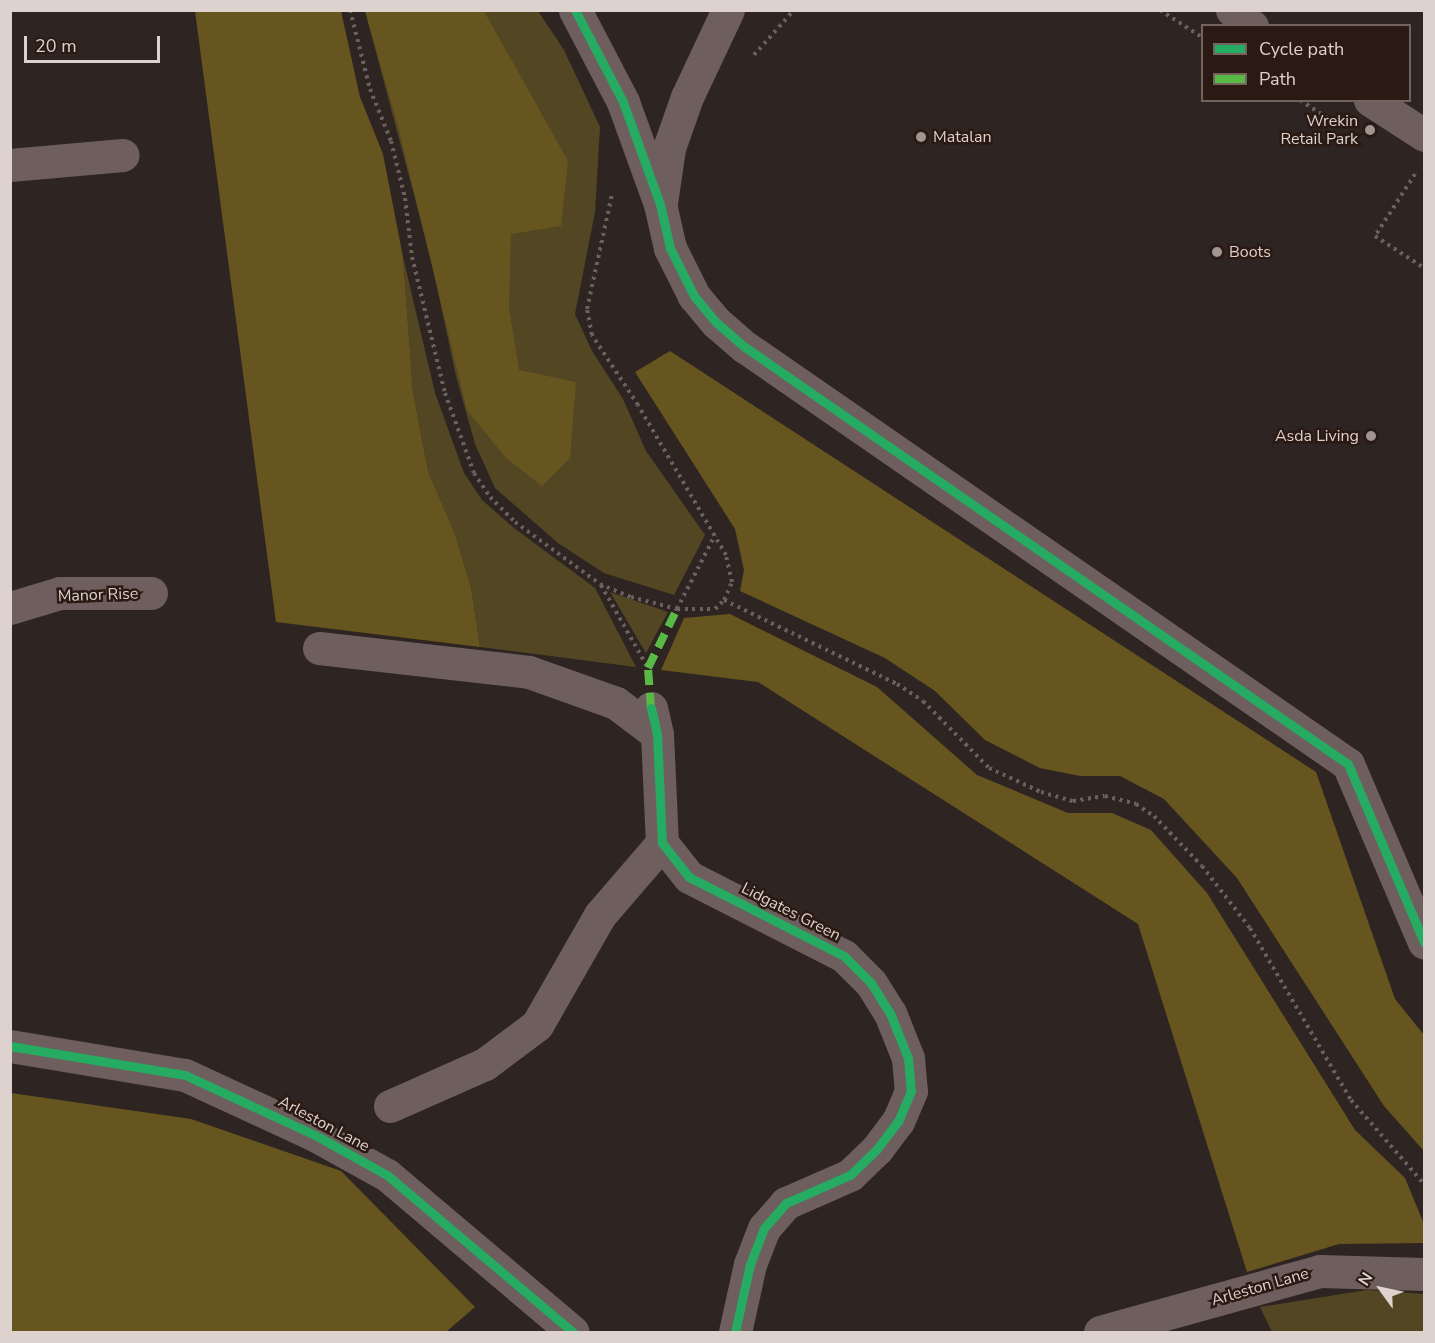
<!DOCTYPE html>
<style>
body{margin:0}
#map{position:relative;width:1435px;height:1343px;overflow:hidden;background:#2e2522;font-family:"Nunito Sans",sans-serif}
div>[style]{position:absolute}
.green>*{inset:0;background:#534723}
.forest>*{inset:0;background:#66551f}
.path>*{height:4px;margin-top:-2px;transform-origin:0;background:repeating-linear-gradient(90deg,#6c605e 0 3px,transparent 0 7.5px)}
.minor>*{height:33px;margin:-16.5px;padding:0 16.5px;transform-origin:16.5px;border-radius:16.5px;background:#6e5f5e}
.quiet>*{height:8px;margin-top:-4px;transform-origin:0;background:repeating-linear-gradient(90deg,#58b947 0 15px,transparent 0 23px)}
.cycleway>*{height:9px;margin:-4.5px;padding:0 4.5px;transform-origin:4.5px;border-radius:4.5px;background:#26ab63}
.dots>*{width:16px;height:16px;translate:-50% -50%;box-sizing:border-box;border:3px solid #2a1a13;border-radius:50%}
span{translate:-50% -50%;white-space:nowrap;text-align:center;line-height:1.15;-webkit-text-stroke:5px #2a1a13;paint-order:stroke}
.poi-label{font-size:16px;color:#ddd2cd}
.right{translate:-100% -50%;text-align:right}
.left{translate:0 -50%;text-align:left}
.street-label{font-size:16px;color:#ddd2cd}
.frame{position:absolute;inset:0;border:12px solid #ddd2cd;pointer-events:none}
.legend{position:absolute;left:1201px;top:24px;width:210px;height:78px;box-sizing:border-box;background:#2a1a13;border:2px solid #72645d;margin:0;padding:8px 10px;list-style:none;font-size:18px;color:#ddd2cd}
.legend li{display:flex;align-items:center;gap:12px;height:30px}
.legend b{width:30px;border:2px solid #72645d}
.north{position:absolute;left:1351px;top:1259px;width:60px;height:60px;-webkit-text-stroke:4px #2a1a13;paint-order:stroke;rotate:303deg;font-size:16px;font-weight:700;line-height:24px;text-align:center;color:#ddd2cd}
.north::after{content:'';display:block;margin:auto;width:21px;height:27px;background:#ddd2cd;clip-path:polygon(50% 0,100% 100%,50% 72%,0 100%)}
.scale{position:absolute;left:24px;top:36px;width:136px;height:27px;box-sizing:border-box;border:3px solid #ddd2cd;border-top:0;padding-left:8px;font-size:18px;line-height:21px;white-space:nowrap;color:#ddd2cd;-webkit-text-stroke:4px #2a1a13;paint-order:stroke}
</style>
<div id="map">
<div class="green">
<i style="clip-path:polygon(365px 11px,538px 11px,564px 50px,600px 127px,595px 212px,575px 314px,592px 351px,623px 399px,646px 451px,705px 535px,674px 595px,604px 573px,558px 543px,495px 488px,475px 444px,456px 376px,430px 255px)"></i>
<i style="clip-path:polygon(403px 257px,435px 393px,464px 473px,482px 500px,514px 528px,595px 588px,636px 667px,480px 647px,471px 587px,455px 534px,428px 471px,413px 392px)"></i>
<i style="clip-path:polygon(610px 592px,668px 612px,646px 653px)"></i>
<i style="clip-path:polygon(1367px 1290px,1424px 1294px,1424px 1332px,1272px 1332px,1260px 1307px)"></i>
</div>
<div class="forest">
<i style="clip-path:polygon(195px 11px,341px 11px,360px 97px,383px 154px,403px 257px,413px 392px,428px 471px,455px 534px,471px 587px,480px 647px,276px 622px)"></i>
<i style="clip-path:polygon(365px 11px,484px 11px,568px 161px,561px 226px,511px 234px,509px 308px,519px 370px,576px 382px,570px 458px,542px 486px,506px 458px,467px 410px,398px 126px)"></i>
<i style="clip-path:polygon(670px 351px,1316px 772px,1395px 999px,1424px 1035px,1424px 1151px,1384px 1106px,1237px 878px,1164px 799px,1120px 776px,1080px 776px,1040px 768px,985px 740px,935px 691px,885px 658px,740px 591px,744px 570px,735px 529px,635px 372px)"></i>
<i style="clip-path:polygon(730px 614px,877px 687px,977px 775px,1068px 813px,1112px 813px,1151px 830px,1207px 893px,1355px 1130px,1405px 1178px,1424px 1224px,1424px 1243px,1339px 1244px,1247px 1272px,1138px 924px,758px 682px,661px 670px,684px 618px)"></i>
<i style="clip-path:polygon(11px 1093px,191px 1119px,341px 1171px,475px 1307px,446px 1332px,11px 1332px)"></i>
</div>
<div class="path">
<i style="left:350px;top:10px;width:81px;rotate:75.8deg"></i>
<i style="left:370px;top:89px;width:56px;rotate:68deg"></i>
<i style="left:391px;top:141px;width:59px;rotate:76.2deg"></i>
<i style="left:405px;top:198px;width:59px;rotate:83.2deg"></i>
<i style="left:412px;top:257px;width:140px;rotate:76.4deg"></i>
<i style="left:445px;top:393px;width:85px;rotate:70.1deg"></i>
<i style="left:474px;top:473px;width:29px;rotate:56deg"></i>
<i style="left:490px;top:497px;width:35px;rotate:45deg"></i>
<i style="left:515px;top:522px;width:105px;rotate:36.1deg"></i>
<i style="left:600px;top:584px;width:34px;rotate:23deg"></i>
<i style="left:631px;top:597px;width:48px;rotate:14.6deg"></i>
<i style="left:677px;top:609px;width:38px"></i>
<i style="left:715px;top:609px;width:13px;rotate:-45deg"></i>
<i style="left:724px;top:600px;width:20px;rotate:-66deg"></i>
<i style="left:732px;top:582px;width:28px;rotate:-103deg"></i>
<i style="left:726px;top:555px;width:174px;rotate:-120.4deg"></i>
<i style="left:638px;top:405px;width:84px;rotate:-123.3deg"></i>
<i style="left:592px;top:335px;width:26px;rotate:-101deg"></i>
<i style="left:587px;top:309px;width:118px;rotate:-77.7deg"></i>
<i style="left:1160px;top:10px;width:48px;rotate:33deg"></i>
<i style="left:754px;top:55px;width:60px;rotate:-48.4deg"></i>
<i style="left:1300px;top:100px;width:42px;rotate:33.3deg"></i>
<i style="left:1415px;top:174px;width:74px;rotate:122.8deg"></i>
<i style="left:1375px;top:236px;width:59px;rotate:33.1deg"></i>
<i style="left:601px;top:585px;width:95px;rotate:60.5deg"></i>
<i style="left:724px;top:600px;width:192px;rotate:25.9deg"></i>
<i style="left:897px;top:684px;width:31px;rotate:33deg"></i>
<i style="left:923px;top:701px;width:94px;rotate:45.4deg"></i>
<i style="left:989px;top:768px;width:57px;rotate:24.8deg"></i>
<i style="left:1041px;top:792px;width:33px;rotate:16deg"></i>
<i style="left:1073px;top:801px;width:32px;rotate:-9deg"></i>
<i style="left:1105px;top:796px;width:32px;rotate:14deg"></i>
<i style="left:1136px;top:804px;width:22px;rotate:34deg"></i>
<i style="left:1154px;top:816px;width:69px;rotate:46.2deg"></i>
<i style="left:1202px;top:866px;width:78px;rotate:52.3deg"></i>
<i style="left:1250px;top:928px;width:199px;rotate:59.6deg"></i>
<i style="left:1351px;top:1100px;width:111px;rotate:49deg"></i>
<i style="left:677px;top:609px;width:83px;rotate:-62.8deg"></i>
</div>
<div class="minor">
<i style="left:575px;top:10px;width:104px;rotate:62.4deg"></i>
<i style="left:623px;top:102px;width:109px;rotate:70.1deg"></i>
<i style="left:660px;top:204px;width:45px;rotate:77.2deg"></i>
<i style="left:670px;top:248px;width:54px;rotate:63.4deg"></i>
<i style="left:694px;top:296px;width:35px;rotate:50deg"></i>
<i style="left:717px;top:323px;width:37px;rotate:41deg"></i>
<i style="left:745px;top:347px;width:733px;rotate:34.67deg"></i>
<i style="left:1348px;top:764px;width:194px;rotate:66.9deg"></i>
<i style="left:1232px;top:10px;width:26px;rotate:39deg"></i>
<i style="left:1370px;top:100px;width:64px;rotate:32.9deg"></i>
<i style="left:10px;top:165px;width:113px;rotate:-5.1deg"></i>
<i style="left:661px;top:203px;width:56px;rotate:-81.7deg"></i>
<i style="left:669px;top:148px;width:54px;rotate:-70.6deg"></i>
<i style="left:687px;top:97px;width:96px;rotate:-64.8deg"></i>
<i style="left:10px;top:608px;width:52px;rotate:-16.7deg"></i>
<i style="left:60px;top:593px;width:91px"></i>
<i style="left:319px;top:648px;width:211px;rotate:6.5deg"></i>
<i style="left:529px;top:672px;width:92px;rotate:19.6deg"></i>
<i style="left:616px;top:703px;width:51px;rotate:37.1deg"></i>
<i style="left:651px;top:708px;width:27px;rotate:77deg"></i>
<i style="left:657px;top:734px;width:109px;rotate:87.4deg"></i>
<i style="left:662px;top:843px;width:43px;rotate:51.5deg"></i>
<i style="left:689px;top:877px;width:174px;rotate:27deg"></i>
<i style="left:844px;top:956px;width:38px;rotate:45deg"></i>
<i style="left:871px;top:983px;width:36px;rotate:58deg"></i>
<i style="left:890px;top:1013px;width:48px;rotate:68.2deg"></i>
<i style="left:908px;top:1058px;width:33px;rotate:85deg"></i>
<i style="left:911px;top:1091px;width:33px;rotate:113deg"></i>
<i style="left:898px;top:1121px;width:35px;rotate:127deg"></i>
<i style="left:877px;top:1149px;width:37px;rotate:136deg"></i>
<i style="left:850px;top:1175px;width:70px;rotate:156.4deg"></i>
<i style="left:786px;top:1203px;width:33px;rotate:131deg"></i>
<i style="left:764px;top:1228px;width:39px;rotate:111deg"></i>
<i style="left:750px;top:1264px;width:70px;rotate:102.4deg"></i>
<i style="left:10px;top:1046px;width:177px;rotate:9.4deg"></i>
<i style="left:185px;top:1075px;width:143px;rotate:24.8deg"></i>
<i style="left:315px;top:1135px;width:82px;rotate:29.1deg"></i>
<i style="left:387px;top:1175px;width:243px;rotate:40.2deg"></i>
<i style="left:390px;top:1106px;width:104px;rotate:-23.9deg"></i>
<i style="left:485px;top:1064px;width:65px;rotate:-36.9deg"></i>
<i style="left:537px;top:1025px;width:127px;rotate:-60.2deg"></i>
<i style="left:600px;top:915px;width:95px;rotate:-49.3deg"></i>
<i style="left:1100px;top:1332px;width:228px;rotate:-15.5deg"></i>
<i style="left:1320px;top:1271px;width:104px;rotate:1.7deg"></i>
</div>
<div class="quiet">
<i style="left:651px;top:708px;width:40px;rotate:-94.3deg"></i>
<i style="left:648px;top:668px;width:66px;rotate:-63.8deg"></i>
</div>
<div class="cycleway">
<i style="left:575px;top:10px;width:104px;rotate:62.4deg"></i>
<i style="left:623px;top:102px;width:109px;rotate:70.1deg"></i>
<i style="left:660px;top:204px;width:45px;rotate:77.2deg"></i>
<i style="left:670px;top:248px;width:54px;rotate:63.4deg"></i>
<i style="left:694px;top:296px;width:35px;rotate:50deg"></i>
<i style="left:717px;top:323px;width:37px;rotate:41deg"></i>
<i style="left:745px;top:347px;width:733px;rotate:34.67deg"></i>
<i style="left:1348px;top:764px;width:194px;rotate:66.9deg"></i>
<i style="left:651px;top:708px;width:27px;rotate:77deg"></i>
<i style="left:657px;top:734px;width:109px;rotate:87.4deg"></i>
<i style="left:662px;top:843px;width:43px;rotate:51.5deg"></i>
<i style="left:689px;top:877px;width:174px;rotate:27deg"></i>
<i style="left:844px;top:956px;width:38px;rotate:45deg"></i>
<i style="left:871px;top:983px;width:36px;rotate:58deg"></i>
<i style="left:890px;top:1013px;width:48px;rotate:68.2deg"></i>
<i style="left:908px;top:1058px;width:33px;rotate:85deg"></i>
<i style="left:911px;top:1091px;width:33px;rotate:113deg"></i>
<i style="left:898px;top:1121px;width:35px;rotate:127deg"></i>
<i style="left:877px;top:1149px;width:37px;rotate:136deg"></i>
<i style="left:850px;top:1175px;width:70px;rotate:156.4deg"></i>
<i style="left:786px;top:1203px;width:33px;rotate:131deg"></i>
<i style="left:764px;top:1228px;width:39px;rotate:111deg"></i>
<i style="left:750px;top:1264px;width:70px;rotate:102.4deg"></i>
<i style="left:10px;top:1046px;width:177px;rotate:9.4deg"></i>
<i style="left:185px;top:1075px;width:143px;rotate:24.8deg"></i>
<i style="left:315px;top:1135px;width:82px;rotate:29.1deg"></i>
<i style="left:387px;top:1175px;width:243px;rotate:40.2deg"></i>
</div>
<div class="dots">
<i style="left:1370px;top:130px;background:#a09591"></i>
<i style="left:921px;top:137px;background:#a09591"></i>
<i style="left:1217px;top:252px;background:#a09591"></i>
<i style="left:1371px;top:436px;background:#a09591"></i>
</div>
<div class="poi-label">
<span class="right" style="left:1358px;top:130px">Wrekin<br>Retail Park</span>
<span class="left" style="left:933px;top:137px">Matalan</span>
<span class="left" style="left:1229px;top:252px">Boots</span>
<span class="right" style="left:1359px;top:436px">Asda Living</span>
</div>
<div class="street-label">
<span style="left:98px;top:595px;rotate:-2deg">Manor Rise</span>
<span style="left:791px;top:912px;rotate:27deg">Lidgates Green</span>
<span style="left:324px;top:1124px;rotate:28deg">Arleston Lane</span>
<span style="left:1260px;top:1287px;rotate:-16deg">Arleston Lane</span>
</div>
<div class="frame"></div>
<ul class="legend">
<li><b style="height:8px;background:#26ab63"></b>Cycle path</li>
<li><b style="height:8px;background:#58b947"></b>Path</li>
</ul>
<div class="north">N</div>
<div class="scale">20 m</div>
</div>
